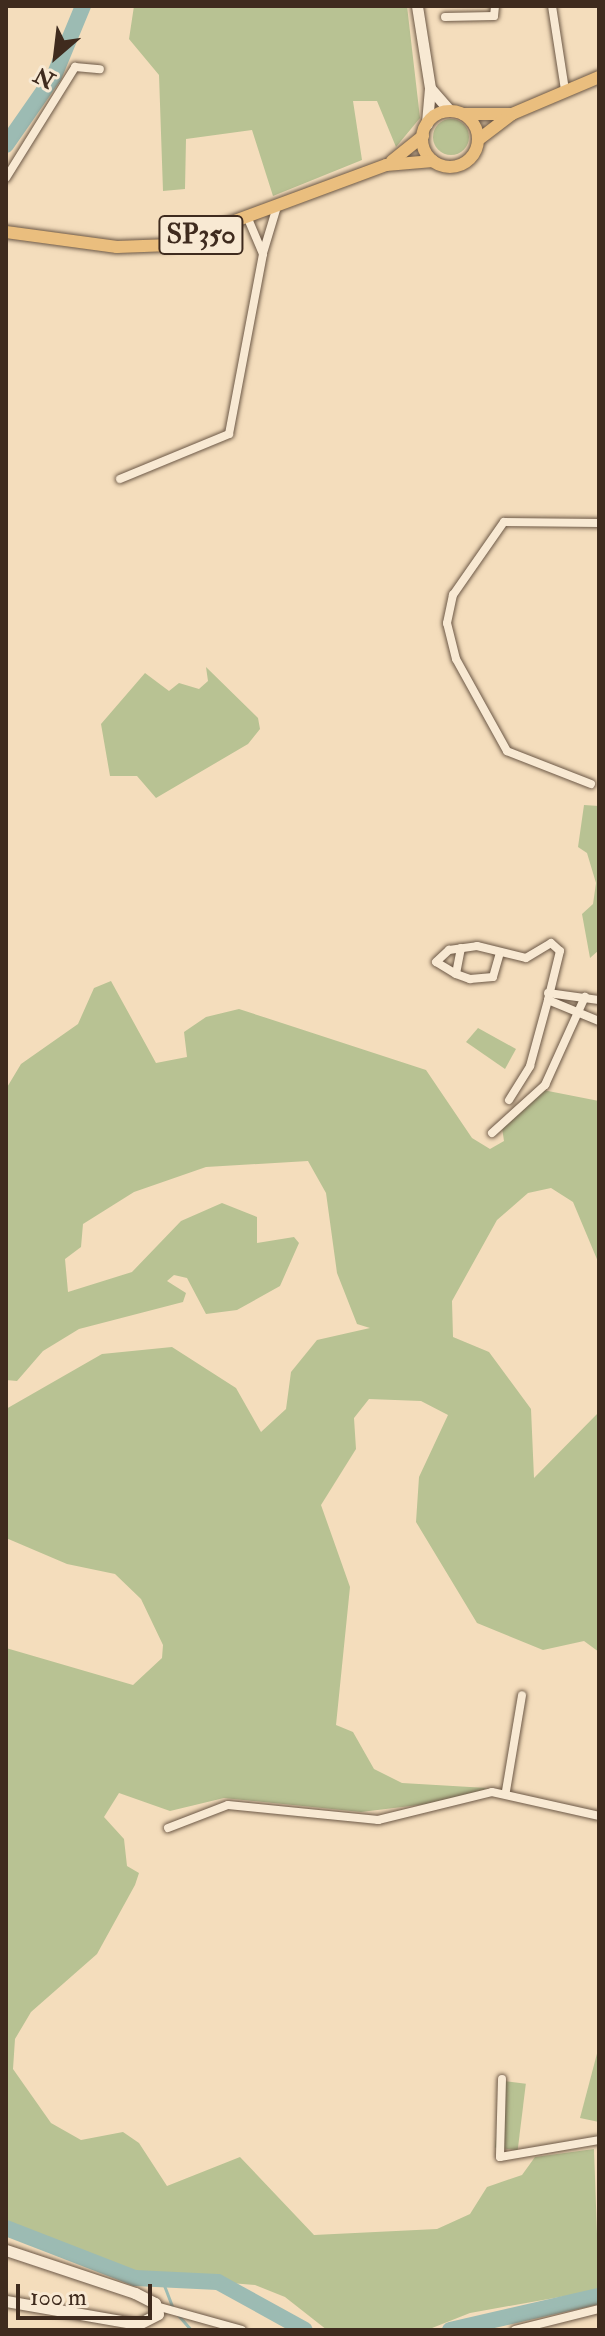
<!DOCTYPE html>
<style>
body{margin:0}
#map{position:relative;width:605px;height:2336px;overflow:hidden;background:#f4ddbc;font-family:"IM FELL Double Pica",serif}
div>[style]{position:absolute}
.green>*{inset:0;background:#b8c293;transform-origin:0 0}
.round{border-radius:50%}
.stream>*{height:3px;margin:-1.5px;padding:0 1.5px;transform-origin:1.5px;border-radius:1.5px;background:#9cbbb3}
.river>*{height:16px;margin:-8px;padding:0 8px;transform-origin:8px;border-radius:8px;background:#9cbbb3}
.roads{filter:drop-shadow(0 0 2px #6c5846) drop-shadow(0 0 2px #6c5846)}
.street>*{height:8px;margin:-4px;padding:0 4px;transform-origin:4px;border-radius:4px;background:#f8e9d3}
.secondary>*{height:11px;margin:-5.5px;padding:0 5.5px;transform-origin:5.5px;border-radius:5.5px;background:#f8e9d3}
.primary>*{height:12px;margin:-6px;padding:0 6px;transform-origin:6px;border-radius:6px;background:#eabe7e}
.primary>.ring{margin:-6px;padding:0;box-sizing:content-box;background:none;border:12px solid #eabe7e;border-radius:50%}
span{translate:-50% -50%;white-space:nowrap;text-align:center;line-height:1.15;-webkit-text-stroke:8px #f8e9d3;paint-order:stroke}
.shield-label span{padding:2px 6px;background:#f8e9d3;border:2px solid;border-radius:6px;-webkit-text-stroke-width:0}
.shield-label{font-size:28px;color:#3f2b1e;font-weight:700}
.frame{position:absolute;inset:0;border:8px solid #3f2b1e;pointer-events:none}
.north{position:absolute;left:16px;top:16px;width:80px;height:80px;-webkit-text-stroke:6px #f8e9d3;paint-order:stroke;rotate:208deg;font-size:22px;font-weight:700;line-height:32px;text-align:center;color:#3f2b1e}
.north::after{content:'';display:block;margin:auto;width:28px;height:36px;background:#3f2b1e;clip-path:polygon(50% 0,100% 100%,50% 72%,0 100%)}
.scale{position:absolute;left:16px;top:2284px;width:136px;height:36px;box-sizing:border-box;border:4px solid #3f2b1e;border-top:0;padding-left:10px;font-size:24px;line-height:28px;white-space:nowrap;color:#3f2b1e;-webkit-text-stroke:6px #f8e9d3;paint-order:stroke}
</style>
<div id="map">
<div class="green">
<i style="clip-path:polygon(134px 6px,407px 6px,420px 118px,396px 147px,377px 101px,353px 101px,362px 160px,273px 196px,252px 130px,186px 139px,185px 189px,163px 191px,159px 75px,129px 39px)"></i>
<i class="round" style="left:433px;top:119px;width:36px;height:36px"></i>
<i style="clip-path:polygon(206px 667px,258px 718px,260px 729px,248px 744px,156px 798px,137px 776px,110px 776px,101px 724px,145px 673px,169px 691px,179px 683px,199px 689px,208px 681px)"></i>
<i style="clip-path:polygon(584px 805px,599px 806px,599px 950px,590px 958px,582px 914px,593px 904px,596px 883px,587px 853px,578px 847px)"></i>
<i style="clip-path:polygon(111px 981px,156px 1063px,187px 1057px,184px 1032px,206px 1017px,239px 1009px,426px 1070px,472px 1138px,490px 1149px,504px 1141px,502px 1128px,543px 1090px,599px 1101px,599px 1264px,573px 1202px,551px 1188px,528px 1193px,497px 1220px,452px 1301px,453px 1337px,489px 1352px,531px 1409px,534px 1478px,599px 1412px,599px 1652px,584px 1641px,543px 1650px,477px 1623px,416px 1522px,419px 1477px,448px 1415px,421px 1401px,369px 1399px,354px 1418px,356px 1449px,321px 1505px,350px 1587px,336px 1725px,353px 1732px,374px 1769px,402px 1783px,487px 1788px,460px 1800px,361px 1812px,224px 1798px,170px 1811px,119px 1793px,104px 1817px,124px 1839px,127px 1866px,139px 1873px,135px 1885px,97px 1954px,31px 2012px,15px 2039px,13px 2069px,51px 2123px,81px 2140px,123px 2132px,139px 2143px,167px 2186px,240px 2157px,314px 2235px,437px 2229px,470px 2214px,487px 2187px,522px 2175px,535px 2157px,594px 2149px,599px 2290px,470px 2313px,427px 2330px,327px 2330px,285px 2297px,255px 2285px,143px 2276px,6px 2223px,6px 1648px,133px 1685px,162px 1658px,163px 1645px,141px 1599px,115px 1574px,67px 1564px,6px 1538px,6px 1409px,102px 1354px,172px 1347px,236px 1388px,261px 1432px,286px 1409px,291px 1372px,317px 1340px,370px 1328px,357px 1324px,337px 1273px,326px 1193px,308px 1161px,206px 1167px,134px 1192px,83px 1224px,81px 1247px,65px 1259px,68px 1292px,132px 1272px,181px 1221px,222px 1203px,257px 1217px,257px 1243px,294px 1237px,299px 1243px,280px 1286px,237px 1310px,206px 1314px,187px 1278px,174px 1275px,167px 1281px,186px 1293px,183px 1302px,79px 1329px,43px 1351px,17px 1381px,6px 1380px,6px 1089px,21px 1064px,78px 1024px,94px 988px)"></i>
<i style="clip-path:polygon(478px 1028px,516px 1049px,505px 1069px,466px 1042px)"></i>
<i style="clip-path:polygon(599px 2046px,599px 2122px,580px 2118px)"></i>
<i style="left:503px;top:2081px;width:23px;height:67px;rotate:7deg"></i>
</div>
<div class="stream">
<i style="left:162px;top:2280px;width:31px;rotate:69deg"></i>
<i style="left:178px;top:2315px;width:20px;rotate:49deg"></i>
</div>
<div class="river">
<i style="left:6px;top:145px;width:84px;rotate:-55.2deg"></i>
<i style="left:54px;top:76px;width:76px;rotate:-67.5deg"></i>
<i style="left:6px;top:2228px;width:138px;rotate:21.2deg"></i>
<i style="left:135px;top:2278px;width:83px;rotate:2.8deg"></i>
<i style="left:218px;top:2282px;width:99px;rotate:28.9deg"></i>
<i style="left:450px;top:2330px;width:153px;rotate:-12.9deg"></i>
</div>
<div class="roads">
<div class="street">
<i style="left:552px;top:6px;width:85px;rotate:81.2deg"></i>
<i style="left:445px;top:17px;width:49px;rotate:-1.2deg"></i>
<i style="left:494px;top:16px;width:10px;rotate:-84deg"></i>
<i style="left:6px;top:178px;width:131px;rotate:-58.1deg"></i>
<i style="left:75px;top:67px;width:25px;rotate:5deg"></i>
<i style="left:263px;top:253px;width:45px;rotate:-73.2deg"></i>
<i style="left:120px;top:479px;width:118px;rotate:-22.4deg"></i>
<i style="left:229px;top:434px;width:183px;rotate:-79.3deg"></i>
<i style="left:263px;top:254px;width:36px;rotate:-113deg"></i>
<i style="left:591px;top:784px;width:90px;rotate:-158.6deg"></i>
<i style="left:507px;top:751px;width:105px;rotate:-119deg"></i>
<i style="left:456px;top:659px;width:37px;rotate:-104deg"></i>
<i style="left:447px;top:623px;width:29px;rotate:-78deg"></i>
<i style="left:453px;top:595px;width:89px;rotate:-55.1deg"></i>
<i style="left:504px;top:522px;width:95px;rotate:0.6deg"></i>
<i style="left:461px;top:948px;width:26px;rotate:101deg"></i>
<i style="left:456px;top:974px;width:15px;rotate:20deg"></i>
<i style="left:470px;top:979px;width:23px;rotate:-5deg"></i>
<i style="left:493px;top:977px;width:26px;rotate:-74deg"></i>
<i style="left:456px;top:974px;width:23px;rotate:-149deg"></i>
<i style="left:436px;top:962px;width:18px;rotate:-43deg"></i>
<i style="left:449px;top:950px;width:28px;rotate:-8deg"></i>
<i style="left:477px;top:946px;width:50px;rotate:13.8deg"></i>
<i style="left:526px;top:958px;width:29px;rotate:-31deg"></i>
<i style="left:551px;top:943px;width:12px;rotate:42deg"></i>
<i style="left:560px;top:951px;width:50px;rotate:103.8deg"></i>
<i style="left:548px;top:1000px;width:55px;rotate:22.4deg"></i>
<i style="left:548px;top:993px;width:51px;rotate:7.8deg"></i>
<i style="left:509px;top:1100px;width:40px;rotate:-58deg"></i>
<i style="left:530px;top:1066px;width:68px;rotate:-74.7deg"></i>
<i style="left:492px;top:1133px;width:72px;rotate:-42.2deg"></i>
<i style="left:545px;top:1085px;width:97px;rotate:-65.6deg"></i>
<i style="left:506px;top:1791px;width:97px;rotate:-80.5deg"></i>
<i style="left:168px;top:1828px;width:64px;rotate:-21deg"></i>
<i style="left:228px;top:1805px;width:151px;rotate:5.7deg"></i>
<i style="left:378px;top:1820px;width:117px;rotate:-13.8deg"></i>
<i style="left:492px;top:1792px;width:110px;rotate:12.6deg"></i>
<i style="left:502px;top:2079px;width:78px;rotate:91.5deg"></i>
<i style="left:500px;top:2157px;width:100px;rotate:-9.7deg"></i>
<i style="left:156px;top:2306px;width:89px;rotate:15.6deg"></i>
<i style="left:515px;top:2330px;width:87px;rotate:-14deg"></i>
</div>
<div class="secondary">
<i style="left:417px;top:6px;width:83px;rotate:81deg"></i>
<i style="left:430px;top:88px;width:36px;rotate:95deg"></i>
<i style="left:430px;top:88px;width:30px;rotate:49deg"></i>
<i style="left:6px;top:2250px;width:136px;rotate:18.4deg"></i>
<i style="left:135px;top:2293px;width:22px;rotate:27deg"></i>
<i style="left:155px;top:2303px;width:11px;rotate:75deg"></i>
<i style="left:158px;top:2314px;width:22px;rotate:153deg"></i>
<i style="left:138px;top:2324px;width:134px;rotate:-170.1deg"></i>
</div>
<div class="primary">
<i class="ring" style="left:422px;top:111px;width:44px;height:44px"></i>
<i style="left:463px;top:114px;width:49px"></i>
<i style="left:478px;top:140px;width:43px;rotate:-37.4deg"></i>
<i style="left:512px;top:114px;width:95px;rotate:-23deg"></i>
<i style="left:392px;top:161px;width:40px;rotate:-39deg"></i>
<i style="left:6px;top:232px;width:112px;rotate:7.7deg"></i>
<i style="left:117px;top:247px;width:53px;rotate:-2.2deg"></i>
<i style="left:170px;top:245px;width:230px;rotate:-20.3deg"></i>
<i style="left:386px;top:165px;width:47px;rotate:-4.9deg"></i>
</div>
</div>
<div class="shield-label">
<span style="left:201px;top:235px">SP350</span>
</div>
<div class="frame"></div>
<div class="north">N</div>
<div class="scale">100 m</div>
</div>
